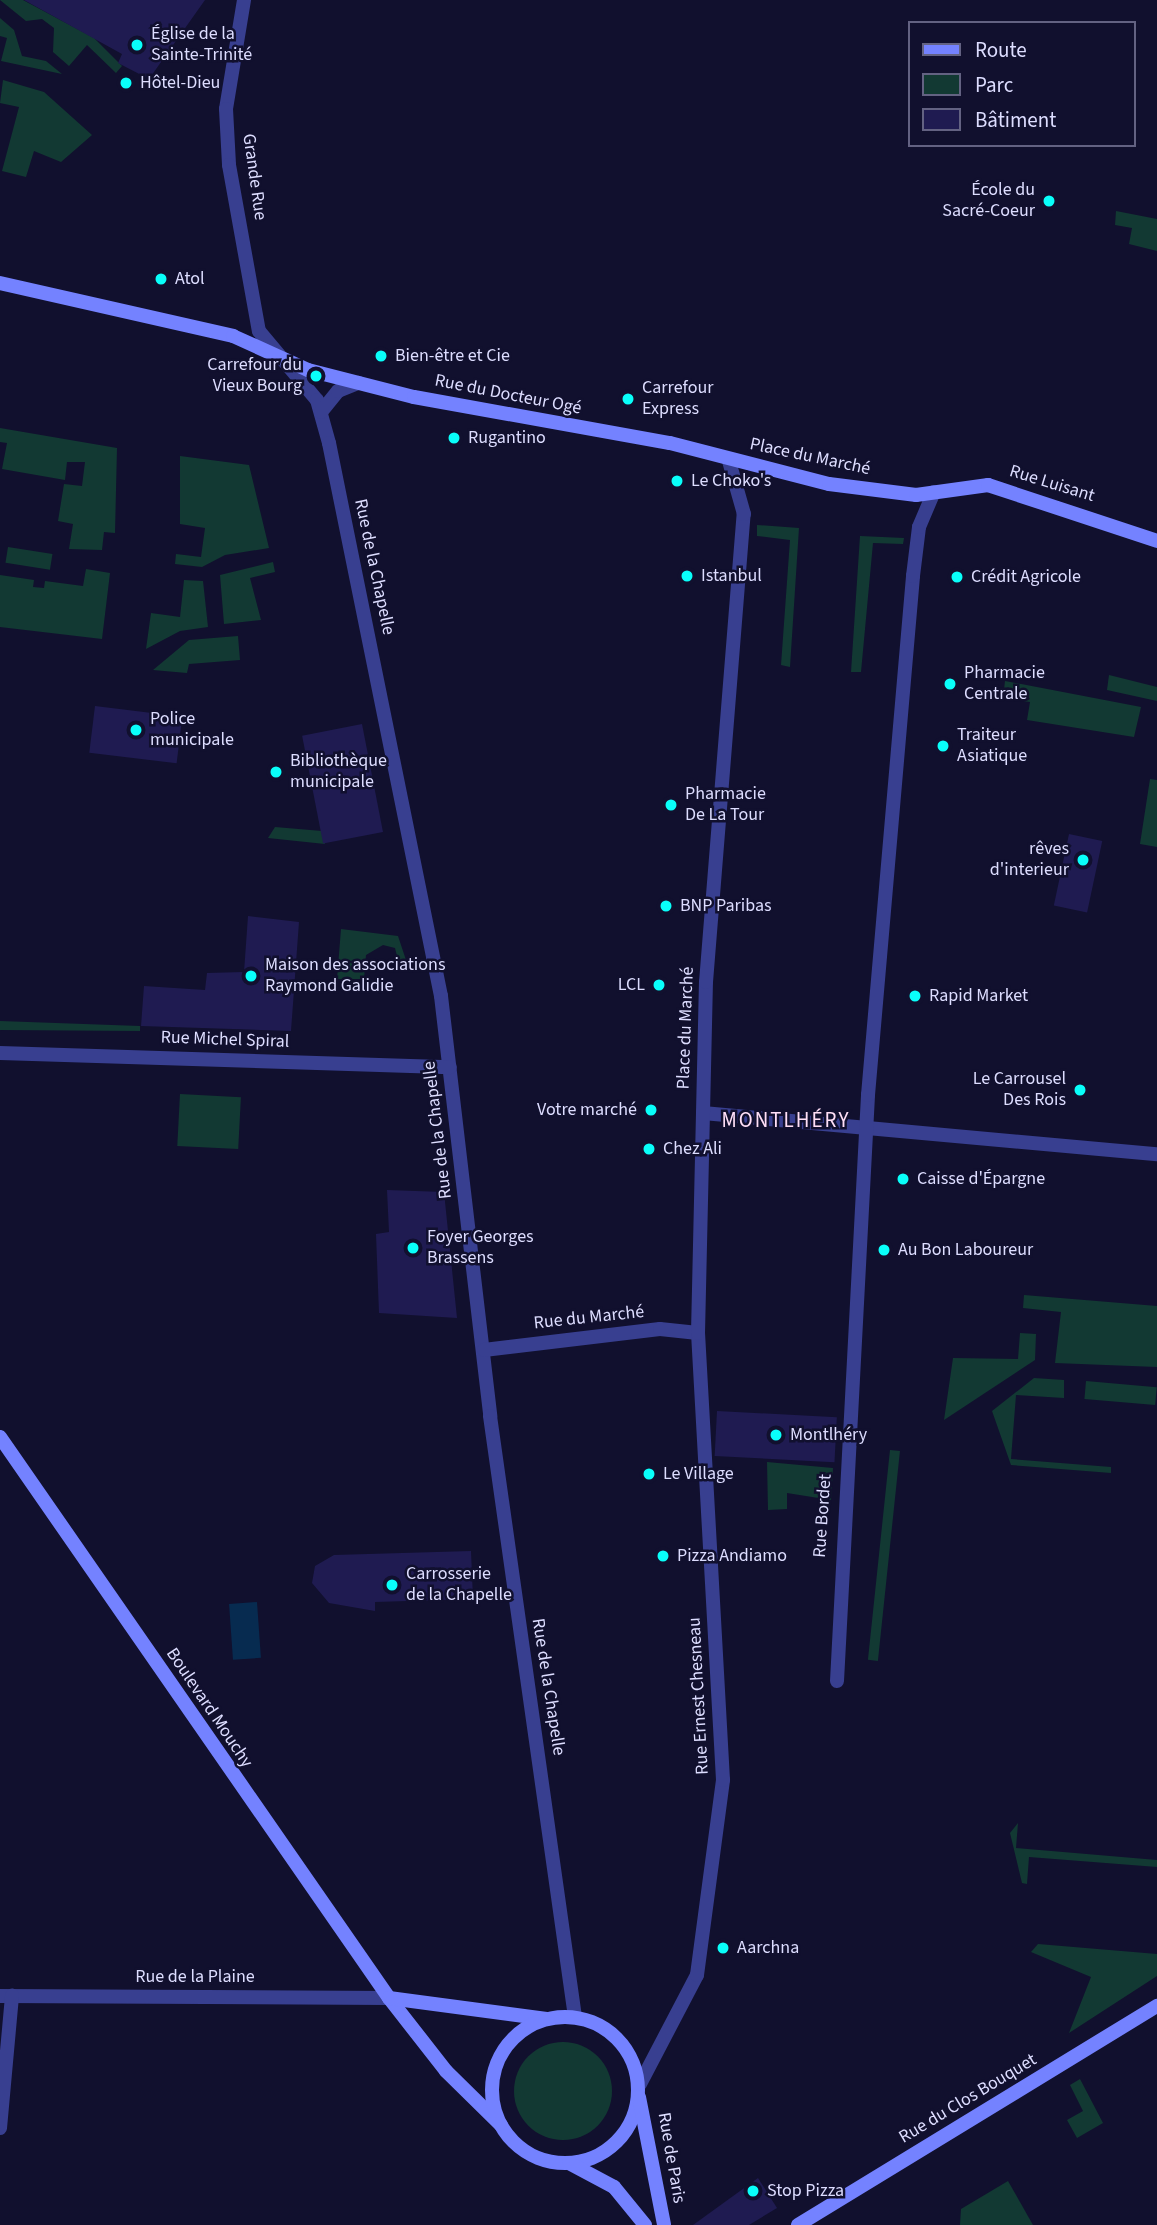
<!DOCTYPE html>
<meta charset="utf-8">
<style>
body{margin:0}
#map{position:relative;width:1157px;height:2225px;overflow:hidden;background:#11102e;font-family:"Source Sans 3",sans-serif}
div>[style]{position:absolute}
.green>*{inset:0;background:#123933;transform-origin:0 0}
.round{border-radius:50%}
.water>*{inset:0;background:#072b50;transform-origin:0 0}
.building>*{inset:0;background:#1f1b51;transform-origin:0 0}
.street>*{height:14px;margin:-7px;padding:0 7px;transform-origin:7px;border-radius:7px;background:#383f90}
.secondary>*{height:14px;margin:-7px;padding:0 7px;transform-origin:7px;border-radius:7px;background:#7482ff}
.secondary>.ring{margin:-7px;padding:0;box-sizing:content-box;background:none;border:14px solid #7482ff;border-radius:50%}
.dots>*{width:19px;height:19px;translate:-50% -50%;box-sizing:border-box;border:4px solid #11102e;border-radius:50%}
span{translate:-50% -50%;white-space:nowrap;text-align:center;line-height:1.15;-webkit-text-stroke:5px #11102e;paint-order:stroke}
.poi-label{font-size:18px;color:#ddf}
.left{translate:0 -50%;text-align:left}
.right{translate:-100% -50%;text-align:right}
.street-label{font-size:18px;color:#ddf}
.quarter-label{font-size:21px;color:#ffdff7;letter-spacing:2px}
.legend{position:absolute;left:908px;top:21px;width:228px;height:126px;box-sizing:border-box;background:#11102e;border:2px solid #636282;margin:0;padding:9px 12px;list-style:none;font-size:21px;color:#ddf}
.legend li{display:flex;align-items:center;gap:14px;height:35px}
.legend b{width:35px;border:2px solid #636282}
</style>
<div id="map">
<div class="green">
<i style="clip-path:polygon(0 0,23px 0,94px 38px,122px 66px,116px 73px,87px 45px,69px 66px,53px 52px,54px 28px,42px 19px,26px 21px)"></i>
<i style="clip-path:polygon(0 18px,14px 30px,22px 56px,46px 61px,62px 74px,1px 61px,7px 38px,0 36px)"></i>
<i style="clip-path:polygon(3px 80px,44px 92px,92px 135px,61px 162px,34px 151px,26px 177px,2px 171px,19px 107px,0 103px)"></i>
<i style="clip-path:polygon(1116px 211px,1157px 219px,1157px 251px,1129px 244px,1132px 228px,1115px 225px)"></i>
<i style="clip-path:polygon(0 428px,117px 448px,115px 533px,104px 532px,102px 550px,69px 549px,73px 524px,58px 521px,64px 484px,82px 486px,85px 462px,67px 462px,65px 480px,2px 469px,7px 443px,0 442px)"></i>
<i style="clip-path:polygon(180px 456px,249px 465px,269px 548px,225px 555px,202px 567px,175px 564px,176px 554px,201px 557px,205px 528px,180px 524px)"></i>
<i style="clip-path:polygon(757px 525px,799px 528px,790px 667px,781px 665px,790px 540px,757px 536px)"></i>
<i style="clip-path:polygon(860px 536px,904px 538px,903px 544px,873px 543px,861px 672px,851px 672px)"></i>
<i style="left:8px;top:547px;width:45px;height:16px;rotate:9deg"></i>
<i style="clip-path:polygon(273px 562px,275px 572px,250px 578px,261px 620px,224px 624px,220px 575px)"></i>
<i style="clip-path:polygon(86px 569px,110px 573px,102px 639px,0 627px,0 575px,34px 580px,33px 587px,44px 588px,45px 581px,83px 586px)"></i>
<i style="clip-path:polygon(184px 580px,203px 581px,208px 627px,180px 631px,146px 649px,151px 613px,180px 617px)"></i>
<i style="clip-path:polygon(238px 636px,240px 660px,189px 664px,187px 673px,153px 670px,189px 640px)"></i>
<i style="clip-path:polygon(1109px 675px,1157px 687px,1157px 701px,1107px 690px)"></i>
<i style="clip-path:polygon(1005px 681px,1141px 707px,1134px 737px,1027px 720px,1030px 702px,1003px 698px)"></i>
<i style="clip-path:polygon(1150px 779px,1157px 780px,1157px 847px,1140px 844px)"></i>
<i style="clip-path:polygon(275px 827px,322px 831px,325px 844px,268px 838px)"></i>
<i style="clip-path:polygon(341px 929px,398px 936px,410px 972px,401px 972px,395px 948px,383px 945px,366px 955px,364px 979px,337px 979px)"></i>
<i style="clip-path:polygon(0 1021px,140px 1026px,140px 1031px,0 1030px)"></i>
<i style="left:180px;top:1094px;width:61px;height:52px;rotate:3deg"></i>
<i style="clip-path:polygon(1024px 1295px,1157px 1306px,1157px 1367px,1055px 1363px,1061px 1312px,1023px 1308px)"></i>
<i style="clip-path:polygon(1020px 1333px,1036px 1334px,1035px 1360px,944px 1420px,953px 1358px,1018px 1359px)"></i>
<i style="clip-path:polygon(1034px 1378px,1064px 1380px,1064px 1398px,1016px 1395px,1011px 1459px,1111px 1467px,1111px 1473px,1011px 1465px,992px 1411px)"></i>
<i style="left:1086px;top:1381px;width:71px;height:18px;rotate:5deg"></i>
<i style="left:890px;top:1450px;width:10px;height:211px;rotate:6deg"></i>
<i style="clip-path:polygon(767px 1462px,833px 1468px,831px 1500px,787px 1493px,787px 1509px,768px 1510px)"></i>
<i style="clip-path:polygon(1018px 1823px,1016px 1848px,1157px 1860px,1157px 1867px,1029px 1857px,1027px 1884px,1022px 1883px,1010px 1833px)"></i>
<i style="clip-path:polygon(1038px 1944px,1157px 1954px,1157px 1976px,1069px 2033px,1091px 1977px,1031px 1952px)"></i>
<i class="round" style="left:514px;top:2042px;width:98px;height:98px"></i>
<i style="clip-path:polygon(1080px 2079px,1103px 2123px,1077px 2138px,1067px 2120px,1083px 2111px,1070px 2085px)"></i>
<i style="clip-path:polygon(1008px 2181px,1033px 2225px,960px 2225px,961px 2209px)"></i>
</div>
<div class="water">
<i style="left:257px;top:1602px;width:56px;height:28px;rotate:86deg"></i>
</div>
<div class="building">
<i style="clip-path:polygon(24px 0,205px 0,149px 79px,118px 63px,122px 54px)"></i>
<i style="left:95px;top:706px;width:88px;height:47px;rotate:7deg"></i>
<i style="left:362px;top:724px;width:110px;height:61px;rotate:79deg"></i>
<i style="left:1069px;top:834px;width:34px;height:73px;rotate:12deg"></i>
<i style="clip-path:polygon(248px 916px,299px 922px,291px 1031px,141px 1026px,144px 986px,205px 990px,207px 973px,244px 972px)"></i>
<i style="clip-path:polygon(387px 1190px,444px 1192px,457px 1318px,379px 1313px,376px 1234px,389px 1232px)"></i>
<i style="left:717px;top:1411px;width:120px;height:45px;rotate:3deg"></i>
<i style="clip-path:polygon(471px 1551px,473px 1599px,375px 1602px,375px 1611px,329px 1603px,312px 1583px,315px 1566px,334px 1555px)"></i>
<i style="clip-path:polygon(758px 2178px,777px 2208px,749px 2225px,693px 2225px)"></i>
</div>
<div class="street">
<i style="left:244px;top:0;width:110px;rotate:99.4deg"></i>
<i style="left:226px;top:109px;width:56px;rotate:86.9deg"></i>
<i style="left:229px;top:165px;width:169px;rotate:79.8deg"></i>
<i style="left:259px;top:331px;width:90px;rotate:50deg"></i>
<i style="left:317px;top:400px;width:45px;rotate:74.4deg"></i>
<i style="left:329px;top:443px;width:564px;rotate:78.55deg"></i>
<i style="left:441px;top:996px;width:423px;rotate:83.3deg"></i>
<i style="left:490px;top:1416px;width:607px;rotate:81.95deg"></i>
<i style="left:321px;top:412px;width:27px;rotate:-51deg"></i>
<i style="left:338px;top:391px;width:22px;rotate:-22deg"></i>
<i style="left:0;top:1053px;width:450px;rotate:1.8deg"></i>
<i style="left:703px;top:1113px;width:456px;rotate:5.2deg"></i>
<i style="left:484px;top:1350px;width:177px;rotate:-6.8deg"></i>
<i style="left:660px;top:1329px;width:38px;rotate:6deg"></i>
<i style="left:837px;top:1681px;width:587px;rotate:-86.97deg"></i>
<i style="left:868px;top:1095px;width:521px;rotate:-85.04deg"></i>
<i style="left:913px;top:576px;width:49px;rotate:-83deg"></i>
<i style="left:919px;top:527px;width:38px;rotate:-67deg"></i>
<i style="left:0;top:1996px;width:389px;rotate:0.3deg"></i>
<i style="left:640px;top:2084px;width:123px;rotate:-62.4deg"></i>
<i style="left:697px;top:1975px;width:197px;rotate:-82.4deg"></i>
<i style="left:723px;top:1780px;width:448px;rotate:-93.2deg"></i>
<i style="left:698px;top:1333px;width:351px;rotate:-88.7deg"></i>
<i style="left:706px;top:982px;width:470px;rotate:-85.4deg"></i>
<i style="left:744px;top:514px;width:55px;rotate:-105.8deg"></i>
<i style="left:0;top:2128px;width:133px;rotate:-84.8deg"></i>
</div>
<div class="secondary">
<i style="left:0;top:283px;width:239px;rotate:12.8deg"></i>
<i style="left:233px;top:336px;width:82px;rotate:24.4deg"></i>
<i style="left:308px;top:370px;width:109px;rotate:14.3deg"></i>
<i style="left:414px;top:397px;width:260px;rotate:10.2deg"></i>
<i style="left:670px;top:443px;width:164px;rotate:14.5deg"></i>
<i style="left:829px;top:484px;width:88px;rotate:7.2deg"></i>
<i style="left:916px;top:495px;width:73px;rotate:-7.9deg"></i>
<i style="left:988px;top:485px;width:178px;rotate:18.3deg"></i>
<i style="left:0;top:1437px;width:683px;rotate:55.26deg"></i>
<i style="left:389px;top:1998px;width:93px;rotate:52deg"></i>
<i style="left:446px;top:2071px;width:77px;rotate:44.5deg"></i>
<i style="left:389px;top:1998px;width:159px;rotate:7.6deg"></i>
<i class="ring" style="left:492px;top:2017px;width:132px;height:132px"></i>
<i style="left:639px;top:2097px;width:130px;rotate:78.9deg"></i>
<i style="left:569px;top:2163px;width:51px;rotate:28.1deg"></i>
<i style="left:614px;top:2187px;width:49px;rotate:50.8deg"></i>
<i style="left:798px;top:2225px;width:421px;rotate:-31.4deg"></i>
</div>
<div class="dots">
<i style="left:137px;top:45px;background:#09fffa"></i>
<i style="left:126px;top:83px;background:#09fffa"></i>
<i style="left:1049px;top:201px;background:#09fffa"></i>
<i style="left:161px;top:279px;background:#09fffa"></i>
<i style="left:381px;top:356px;background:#09fffa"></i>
<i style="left:316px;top:376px;background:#09fffa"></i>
<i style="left:628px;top:399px;background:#09fffa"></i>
<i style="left:454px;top:438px;background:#09fffa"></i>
<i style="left:677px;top:481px;background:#09fffa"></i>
<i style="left:687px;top:576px;background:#09fffa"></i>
<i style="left:957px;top:577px;background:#09fffa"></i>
<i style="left:950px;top:684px;background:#09fffa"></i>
<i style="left:136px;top:730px;background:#09fffa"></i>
<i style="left:943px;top:746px;background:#09fffa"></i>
<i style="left:276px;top:772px;background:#09fffa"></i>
<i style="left:671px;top:805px;background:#09fffa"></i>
<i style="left:1083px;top:860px;background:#09fffa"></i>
<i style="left:666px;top:906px;background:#09fffa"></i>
<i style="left:251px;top:976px;background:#09fffa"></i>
<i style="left:659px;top:985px;background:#09fffa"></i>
<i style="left:915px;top:996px;background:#09fffa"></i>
<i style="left:1080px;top:1090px;background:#09fffa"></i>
<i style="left:651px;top:1110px;background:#09fffa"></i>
<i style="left:649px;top:1149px;background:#09fffa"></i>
<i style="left:903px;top:1179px;background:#09fffa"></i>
<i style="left:413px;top:1248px;background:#09fffa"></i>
<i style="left:884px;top:1250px;background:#09fffa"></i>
<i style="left:776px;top:1435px;background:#09fffa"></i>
<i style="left:649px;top:1474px;background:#09fffa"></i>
<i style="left:663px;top:1556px;background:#09fffa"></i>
<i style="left:392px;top:1585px;background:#09fffa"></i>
<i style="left:723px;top:1948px;background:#09fffa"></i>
<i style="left:753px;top:2191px;background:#09fffa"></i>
</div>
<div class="poi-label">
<span class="left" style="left:151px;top:45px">Église de la<br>Sainte-Trinité</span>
<span class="left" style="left:140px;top:83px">Hôtel-Dieu</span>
<span class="right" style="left:1035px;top:201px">École du<br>Sacré-Coeur</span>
<span class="left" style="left:175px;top:279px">Atol</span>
<span class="left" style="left:395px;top:356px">Bien-être et Cie</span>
<span class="right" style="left:302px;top:376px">Carrefour du<br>Vieux Bourg</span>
<span class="left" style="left:642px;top:399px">Carrefour<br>Express</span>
<span class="left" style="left:468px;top:438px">Rugantino</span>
<span class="left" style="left:691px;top:481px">Le Choko's</span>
<span class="left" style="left:701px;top:576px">Istanbul</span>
<span class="left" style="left:971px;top:577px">Crédit Agricole</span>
<span class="left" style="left:964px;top:684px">Pharmacie<br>Centrale</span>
<span class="left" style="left:150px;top:730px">Police<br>municipale</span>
<span class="left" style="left:957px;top:746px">Traiteur<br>Asiatique</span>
<span class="left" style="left:290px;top:772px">Bibliothèque<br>municipale</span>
<span class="left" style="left:685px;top:805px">Pharmacie<br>De La Tour</span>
<span class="right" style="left:1069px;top:860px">rêves<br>d'interieur</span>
<span class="left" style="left:680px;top:906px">BNP Paribas</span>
<span class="left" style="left:265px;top:976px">Maison des associations<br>Raymond Galidie</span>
<span class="right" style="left:645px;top:985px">LCL</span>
<span class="left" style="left:929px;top:996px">Rapid Market</span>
<span class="right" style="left:1066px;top:1090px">Le Carrousel<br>Des Rois</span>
<span class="right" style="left:637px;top:1110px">Votre marché</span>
<span class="left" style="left:663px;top:1149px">Chez Ali</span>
<span class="left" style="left:917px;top:1179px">Caisse d'Épargne</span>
<span class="left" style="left:427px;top:1248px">Foyer Georges<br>Brassens</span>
<span class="left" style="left:898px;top:1250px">Au Bon Laboureur</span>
<span class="left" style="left:790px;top:1435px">Montlhéry</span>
<span class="left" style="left:663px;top:1474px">Le Village</span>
<span class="left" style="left:677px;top:1556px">Pizza Andiamo</span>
<span class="left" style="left:406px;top:1585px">Carrosserie<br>de la Chapelle</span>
<span class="left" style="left:737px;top:1948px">Aarchna</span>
<span class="left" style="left:767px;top:2191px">Stop Pizza</span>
</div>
<div class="street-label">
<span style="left:254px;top:177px;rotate:82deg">Grande Rue</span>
<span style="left:508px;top:395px;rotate:11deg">Rue du Docteur Ogé</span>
<span style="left:810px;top:457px;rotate:12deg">Place du Marché</span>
<span style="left:1052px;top:484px;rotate:17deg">Rue Luisant</span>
<span style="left:374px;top:567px;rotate:78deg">Rue de la Chapelle</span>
<span style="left:686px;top:1028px;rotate:-88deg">Place du Marché</span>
<span style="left:225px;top:1040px;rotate:2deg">Rue Michel Spiral</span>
<span style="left:438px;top:1130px;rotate:-97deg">Rue de la Chapelle</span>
<span style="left:589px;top:1318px;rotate:-6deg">Rue du Marché</span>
<span style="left:823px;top:1516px;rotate:-86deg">Rue Bordet</span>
<span style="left:548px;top:1687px;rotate:81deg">Rue de la Chapelle</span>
<span style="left:699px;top:1696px;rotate:-93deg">Rue Ernest Chesneau</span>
<span style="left:209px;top:1708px;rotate:56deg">Boulevard Mouchy</span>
<span style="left:195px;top:1977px">Rue de la Plaine</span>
<span style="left:968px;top:2099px;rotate:-31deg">Rue du Clos Bouquet</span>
<span style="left:671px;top:2158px;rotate:80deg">Rue de Paris</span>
</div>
<div class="quarter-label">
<span style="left:786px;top:1120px">MONTLHÉRY</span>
</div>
<ul class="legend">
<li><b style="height:9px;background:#7482ff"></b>Route</li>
<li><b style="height:19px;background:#123933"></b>Parc</li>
<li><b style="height:19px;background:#1f1b51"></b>Bâtiment</li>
</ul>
</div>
